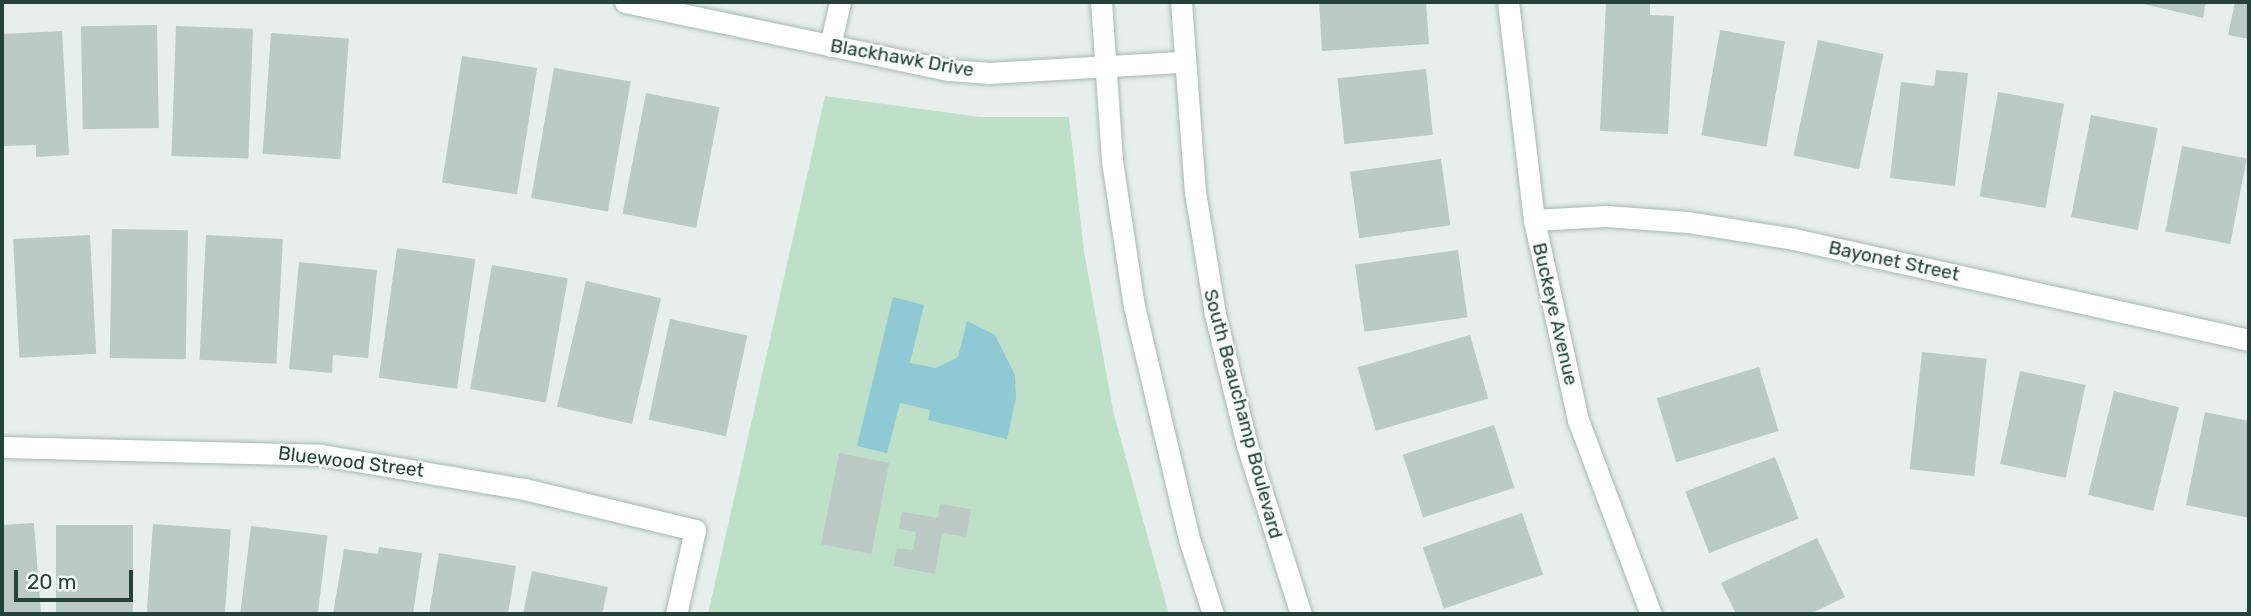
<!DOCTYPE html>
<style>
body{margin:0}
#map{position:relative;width:2251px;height:616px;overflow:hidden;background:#e6efeb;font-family:Rubik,sans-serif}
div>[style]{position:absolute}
.green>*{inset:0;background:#bfe0c8}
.water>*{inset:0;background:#8ec9d4}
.building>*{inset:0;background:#bbcac4;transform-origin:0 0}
.roads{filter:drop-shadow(0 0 2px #a8b8b2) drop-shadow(0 0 2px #a8b8b2)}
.minor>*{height:21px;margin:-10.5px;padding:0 10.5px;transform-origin:10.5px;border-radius:10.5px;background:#fff}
.tertiary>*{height:21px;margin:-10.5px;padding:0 10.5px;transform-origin:10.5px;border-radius:10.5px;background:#fff}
span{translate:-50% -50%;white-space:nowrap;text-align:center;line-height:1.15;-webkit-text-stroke:5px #f7fbf9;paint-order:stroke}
.street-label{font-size:19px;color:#24423a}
.frame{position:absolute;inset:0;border:4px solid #24423a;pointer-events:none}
.scale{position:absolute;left:14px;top:570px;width:119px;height:32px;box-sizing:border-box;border:4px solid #24423a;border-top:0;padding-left:9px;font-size:21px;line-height:24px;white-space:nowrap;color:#24423a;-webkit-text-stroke:5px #f7fbf9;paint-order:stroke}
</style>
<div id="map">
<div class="green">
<i style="clip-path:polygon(825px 96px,980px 117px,1069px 117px,1084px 252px,1114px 415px,1169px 614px,708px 614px)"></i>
</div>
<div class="water">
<i style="clip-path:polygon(893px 297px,924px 305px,910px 363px,936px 368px,958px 357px,967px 321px,995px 335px,1015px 375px,1016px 398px,1007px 439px,928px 420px,930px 410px,900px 403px,887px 453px,857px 446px)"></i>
</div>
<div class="building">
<i style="clip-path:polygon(1319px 2px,1426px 2px,1429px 44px,1322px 51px)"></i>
<i style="clip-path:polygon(1606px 2px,1650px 2px,1650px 15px,1674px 16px,1668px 134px,1600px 131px)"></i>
<i style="clip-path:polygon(2135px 2px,2206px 2px,2203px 18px)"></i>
<i style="clip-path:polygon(2235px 2px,2249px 2px,2249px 39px,2228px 35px)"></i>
<i style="left:157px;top:25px;width:103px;height:76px;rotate:89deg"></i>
<i style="left:176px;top:26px;width:77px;height:130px;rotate:2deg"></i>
<i style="left:1720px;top:30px;width:66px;height:107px;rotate:10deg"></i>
<i style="clip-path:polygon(62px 31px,69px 155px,36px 157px,36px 145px,2px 146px,2px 34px)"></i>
<i style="left:271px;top:33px;width:78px;height:121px;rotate:4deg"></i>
<i style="left:1818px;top:40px;width:67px;height:118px;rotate:12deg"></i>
<i style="left:462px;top:56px;width:76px;height:128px;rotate:9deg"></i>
<i style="left:554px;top:68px;width:78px;height:132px;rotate:10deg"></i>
<i style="left:1426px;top:69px;width:66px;height:89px;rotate:84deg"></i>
<i style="clip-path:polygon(1936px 70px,1968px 73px,1955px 186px,1890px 178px,1901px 82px,1934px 86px)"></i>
<i style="left:1998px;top:92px;width:67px;height:106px;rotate:10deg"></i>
<i style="left:646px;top:93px;width:75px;height:123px;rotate:11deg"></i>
<i style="left:2091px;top:115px;width:68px;height:104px;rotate:11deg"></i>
<i style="left:2182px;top:146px;width:66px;height:87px;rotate:11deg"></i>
<i style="left:1441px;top:159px;width:67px;height:92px;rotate:82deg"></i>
<i style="left:112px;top:229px;width:76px;height:129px;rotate:1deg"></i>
<i style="left:90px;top:235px;width:119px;height:77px;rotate:87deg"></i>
<i style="left:206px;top:235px;width:77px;height:125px;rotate:3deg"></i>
<i style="left:397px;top:248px;width:79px;height:131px;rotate:8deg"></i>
<i style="left:1458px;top:250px;width:68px;height:104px;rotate:82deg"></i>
<i style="clip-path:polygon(299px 262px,377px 270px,368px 358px,333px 355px,332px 373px,289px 369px)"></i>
<i style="left:492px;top:265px;width:77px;height:126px;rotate:10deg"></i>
<i style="left:586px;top:281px;width:77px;height:129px;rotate:13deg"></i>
<i style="left:670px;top:319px;width:79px;height:103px;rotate:12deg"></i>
<i style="left:1470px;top:335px;width:66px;height:117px;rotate:74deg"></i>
<i style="left:1922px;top:352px;width:65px;height:118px;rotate:6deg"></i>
<i style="left:1759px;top:367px;width:67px;height:107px;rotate:73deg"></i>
<i style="left:2020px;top:371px;width:67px;height:95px;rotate:12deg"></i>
<i style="left:2114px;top:391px;width:67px;height:107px;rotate:14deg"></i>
<i style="clip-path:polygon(2205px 412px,2249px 421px,2249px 518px,2186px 505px)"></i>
<i style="left:1494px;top:425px;width:66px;height:96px;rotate:72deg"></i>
<i style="left:839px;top:453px;width:51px;height:93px;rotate:11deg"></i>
<i style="left:1775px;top:457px;width:66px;height:96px;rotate:69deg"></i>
<i style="clip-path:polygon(940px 504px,971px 509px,966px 537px,942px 533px,935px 574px,893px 566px,897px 548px,913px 550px,916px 532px,899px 529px,902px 512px,938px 518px)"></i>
<i style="left:1522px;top:513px;width:65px;height:105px;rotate:71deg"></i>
<i style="clip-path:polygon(34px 523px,41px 614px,2px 614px,2px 525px)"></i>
<i style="left:153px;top:524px;width:78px;height:90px;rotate:4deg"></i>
<i style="left:56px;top:525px;width:77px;height:89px"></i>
<i style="left:251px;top:526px;width:77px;height:89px;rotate:7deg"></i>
<i style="clip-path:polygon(1817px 538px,1845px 597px,1810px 614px,1736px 614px,1721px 583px)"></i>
<i style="clip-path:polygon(379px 547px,422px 553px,413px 614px,333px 614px,344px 549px,378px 554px)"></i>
<i style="clip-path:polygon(439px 553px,516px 566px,508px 614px,429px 614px)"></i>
<i style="clip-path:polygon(532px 571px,608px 587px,602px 614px,523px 614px)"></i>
</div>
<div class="roads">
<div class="minor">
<i style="left:625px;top:2px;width:331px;rotate:11.9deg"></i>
<i style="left:949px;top:70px;width:41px;rotate:4.2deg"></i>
<i style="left:990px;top:73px;width:192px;rotate:-3.3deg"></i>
<i style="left:1508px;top:2px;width:220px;rotate:83.2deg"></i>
<i style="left:1534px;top:220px;width:205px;rotate:77.6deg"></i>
<i style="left:1578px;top:420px;width:207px;rotate:69.4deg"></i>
<i style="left:830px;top:46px;width:45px;rotate:-77.2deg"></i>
<i style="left:1534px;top:220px;width:72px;rotate:-3.2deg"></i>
<i style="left:1606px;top:216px;width:82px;rotate:4.2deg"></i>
<i style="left:1688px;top:222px;width:107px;rotate:9.1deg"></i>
<i style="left:1794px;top:239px;width:466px;rotate:12.5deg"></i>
<i style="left:2px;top:447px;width:319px;rotate:1.4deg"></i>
<i style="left:321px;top:455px;width:206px;rotate:9.5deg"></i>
<i style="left:524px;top:489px;width:176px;rotate:13.5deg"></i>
<i style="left:695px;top:530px;width:86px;rotate:102.7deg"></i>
</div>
<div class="tertiary">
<i style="left:1101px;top:2px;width:159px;rotate:86deg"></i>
<i style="left:1112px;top:161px;width:147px;rotate:81.4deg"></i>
<i style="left:1134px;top:306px;width:243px;rotate:76.7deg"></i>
<i style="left:1190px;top:542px;width:76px;rotate:72.3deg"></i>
<i style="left:1181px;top:2px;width:191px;rotate:85.8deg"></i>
<i style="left:1195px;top:192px;width:124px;rotate:80.7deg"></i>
<i style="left:1215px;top:314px;width:135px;rotate:76.3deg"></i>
<i style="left:1247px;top:445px;width:177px;rotate:72.3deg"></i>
</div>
</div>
<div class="street-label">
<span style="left:902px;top:58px;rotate:10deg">Blackhawk Drive</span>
<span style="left:1894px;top:261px;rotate:12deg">Bayonet Street</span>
<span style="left:1555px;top:314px;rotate:77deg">Buckeye Avenue</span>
<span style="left:1243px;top:414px;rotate:75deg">South Beauchamp Boulevard</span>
<span style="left:351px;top:462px;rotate:7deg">Bluewood Street</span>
</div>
<div class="frame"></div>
<div class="scale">20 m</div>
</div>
